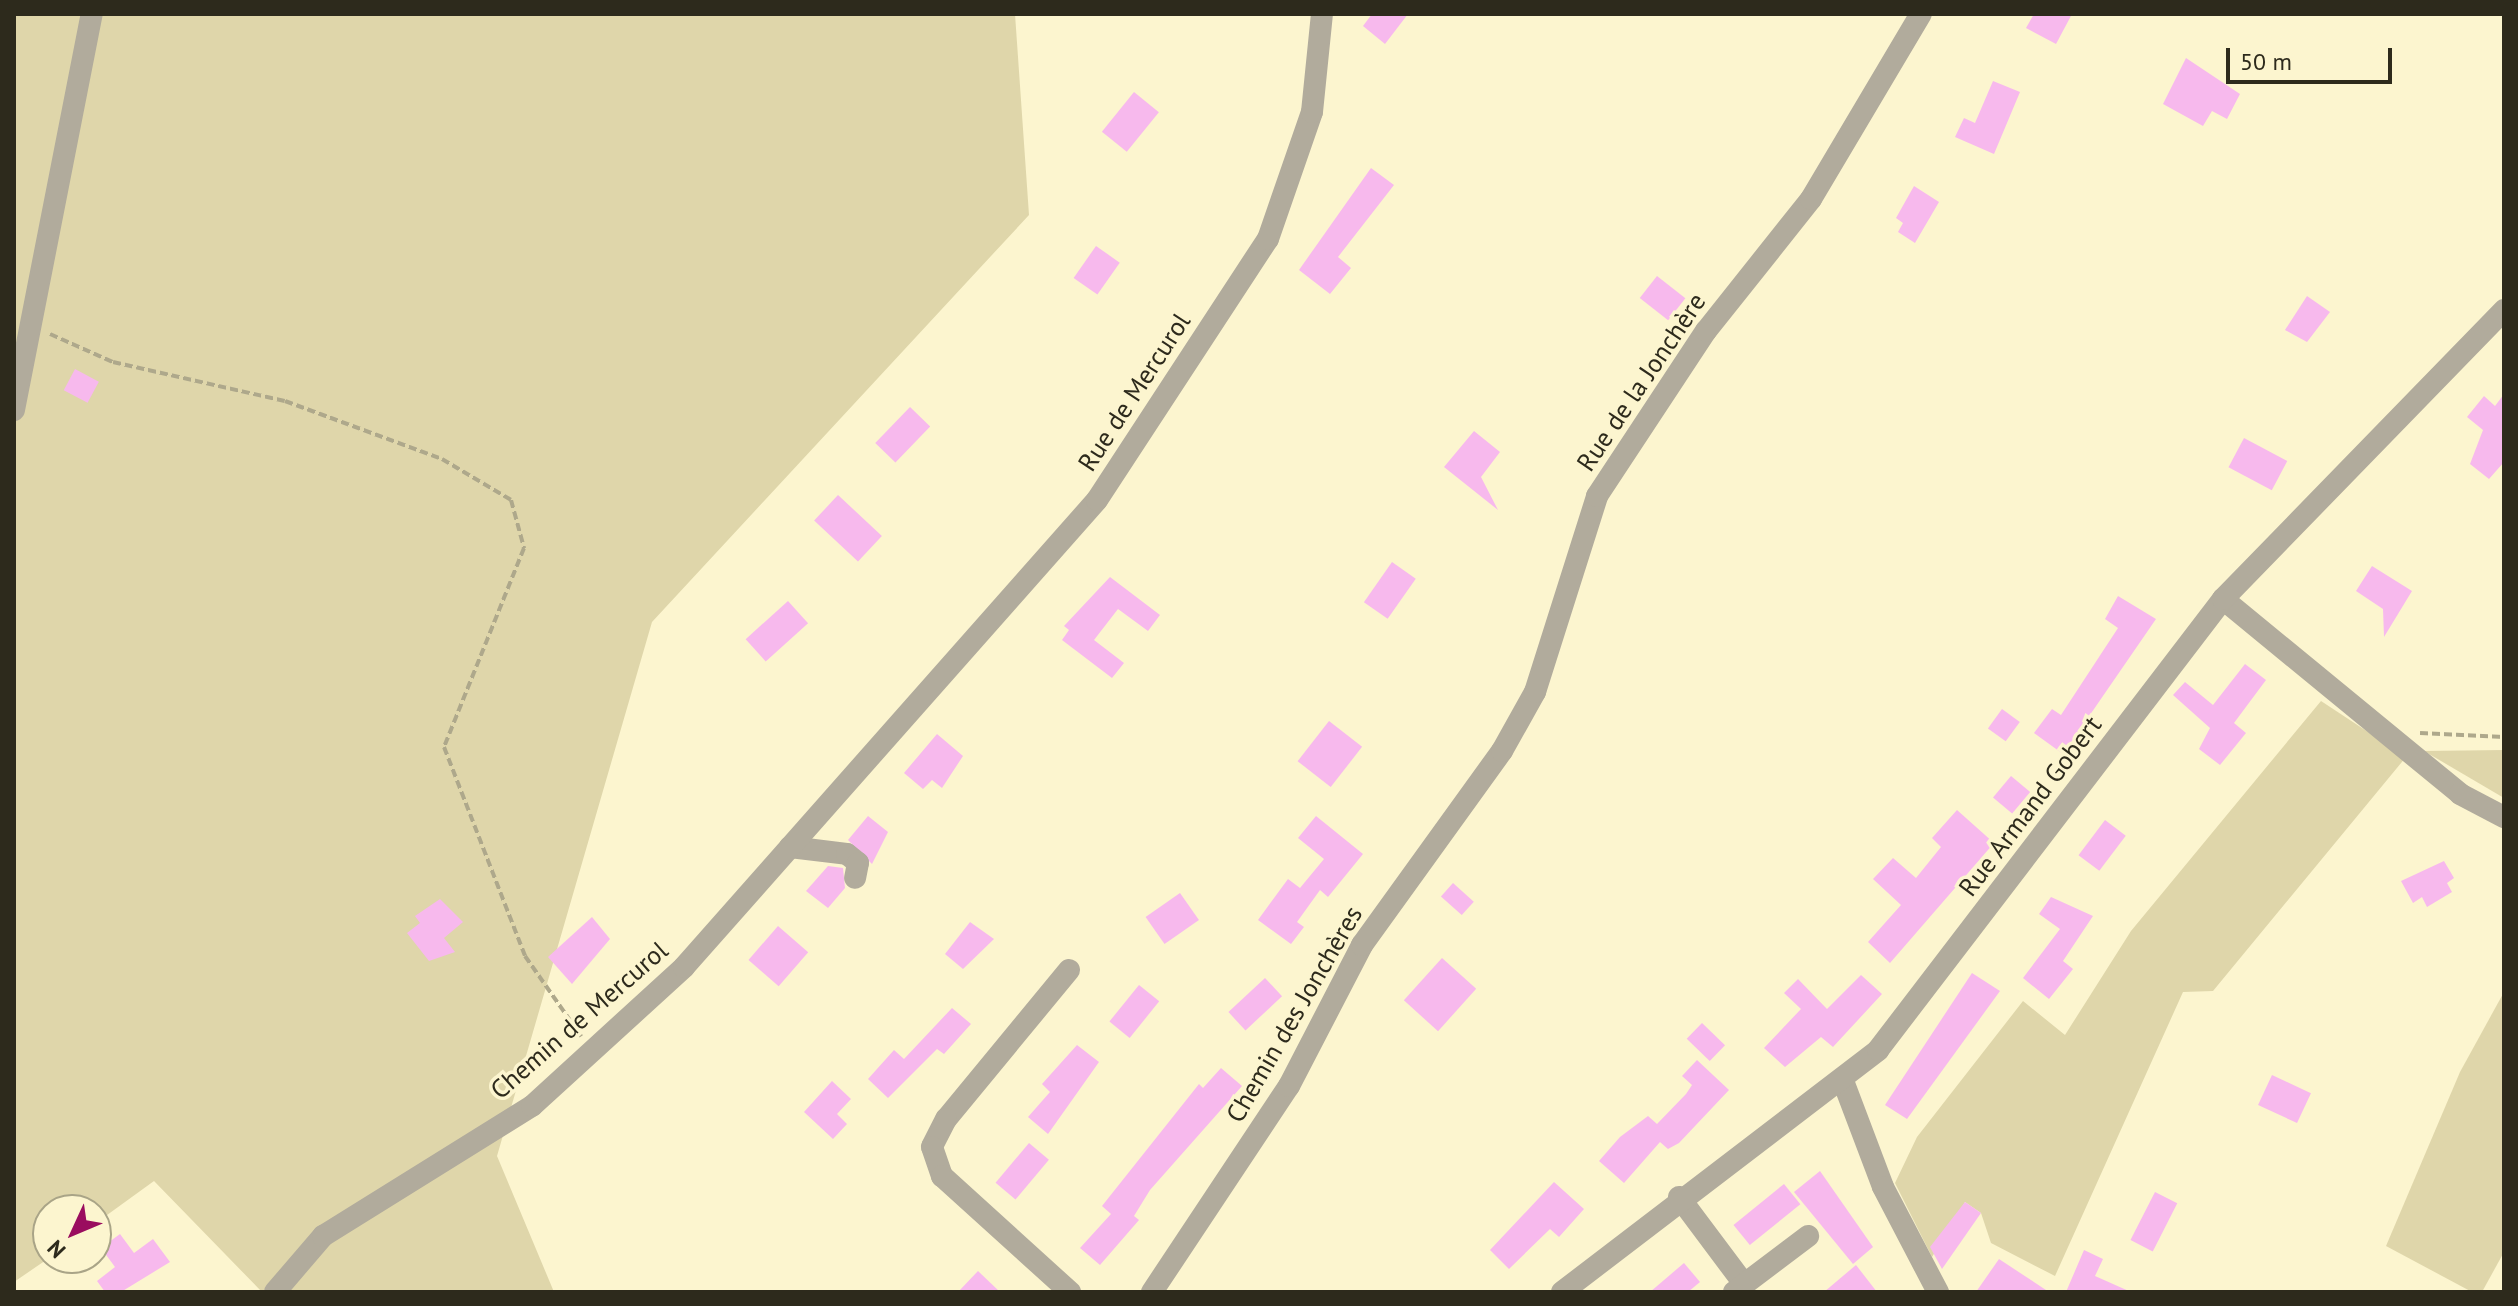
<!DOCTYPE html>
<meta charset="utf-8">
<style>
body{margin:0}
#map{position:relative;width:2518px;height:1306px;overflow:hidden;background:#fcf5cf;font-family:"PT Sans",sans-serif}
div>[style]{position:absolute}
.green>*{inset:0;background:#dfd6aa}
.building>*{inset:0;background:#f7b9ed;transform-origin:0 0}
.path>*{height:4px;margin-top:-2px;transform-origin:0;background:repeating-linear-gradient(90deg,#aea88b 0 8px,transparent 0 12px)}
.minor>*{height:22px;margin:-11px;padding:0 11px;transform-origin:11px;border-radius:11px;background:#b1ab9c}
span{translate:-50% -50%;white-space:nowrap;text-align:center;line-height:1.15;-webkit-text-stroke:7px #fcf5cf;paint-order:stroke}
.street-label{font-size:26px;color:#2d2a1c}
.frame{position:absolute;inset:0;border:16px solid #2d2a1c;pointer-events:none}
.north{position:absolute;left:32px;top:1194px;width:80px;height:80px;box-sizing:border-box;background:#fcf5cf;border:2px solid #a9a487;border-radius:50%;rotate:226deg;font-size:22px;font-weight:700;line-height:32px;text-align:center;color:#2d2a1c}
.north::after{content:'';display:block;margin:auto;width:28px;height:36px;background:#9a0d5f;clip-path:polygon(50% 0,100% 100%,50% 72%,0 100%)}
.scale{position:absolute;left:2226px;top:48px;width:166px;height:36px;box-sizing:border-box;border:4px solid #2d2a1c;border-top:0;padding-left:10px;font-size:24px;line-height:28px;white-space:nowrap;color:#2d2a1c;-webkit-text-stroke:6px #fcf5cf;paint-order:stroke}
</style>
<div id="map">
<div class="green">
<i style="clip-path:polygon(14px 14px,1015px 14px,1029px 215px,652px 622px,497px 1156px,554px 1292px,262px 1292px,154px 1181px,96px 1223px,96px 1210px,48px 1210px,49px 1258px,14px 1282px)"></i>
<i style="clip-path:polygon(2321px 701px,2406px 757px,2213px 991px,2183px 992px,2055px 1276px,1991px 1243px,1981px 1213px,1965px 1202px,1932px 1257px,1895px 1183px,1917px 1137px,2023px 1001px,2065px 1035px,2131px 931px)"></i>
<i style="clip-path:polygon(2504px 750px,2504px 798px,2424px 751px)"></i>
<i style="clip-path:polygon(2504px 992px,2504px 1252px,2482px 1292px,2472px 1292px,2386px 1246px,2460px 1072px)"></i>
</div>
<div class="building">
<i style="clip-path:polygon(1372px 14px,1408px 14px,1385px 44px,1363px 26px)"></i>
<i style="clip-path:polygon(2034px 14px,2072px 14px,2056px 44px,2026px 28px)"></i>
<i style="clip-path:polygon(2186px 58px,2240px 94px,2227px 119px,2212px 111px,2203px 126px,2163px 104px)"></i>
<i style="clip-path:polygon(1993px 81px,2020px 92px,1994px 154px,1955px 137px,1964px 118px,1975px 123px)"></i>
<i style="left:1134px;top:92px;width:32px;height:51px;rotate:39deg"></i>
<i style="clip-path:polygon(1371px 168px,1394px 185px,1338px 257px,1351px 268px,1330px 294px,1299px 270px)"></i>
<i style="clip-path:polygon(1914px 186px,1939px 202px,1915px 243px,1898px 232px,1903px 223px,1896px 218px)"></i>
<i style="left:1096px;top:246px;width:29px;height:39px;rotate:35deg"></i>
<i style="left:1657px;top:276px;width:36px;height:28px;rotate:38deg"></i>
<i style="clip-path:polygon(2307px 296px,2330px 312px,2307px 342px,2285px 330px)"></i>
<i style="left:75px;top:369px;width:27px;height:24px;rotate:28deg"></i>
<i style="clip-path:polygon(2504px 394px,2504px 462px,2489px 479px,2470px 464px,2483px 430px,2467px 417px,2484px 396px,2495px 406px)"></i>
<i style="left:910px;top:407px;width:28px;height:50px;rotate:44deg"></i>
<i style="clip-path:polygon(1474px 431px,1500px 452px,1481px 477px,1498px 510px,1444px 467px)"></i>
<i style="left:2244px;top:438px;width:49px;height:33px;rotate:28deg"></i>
<i style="left:838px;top:495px;width:60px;height:35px;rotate:43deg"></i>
<i style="left:1392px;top:562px;width:29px;height:49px;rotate:35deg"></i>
<i style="clip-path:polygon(2372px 566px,2412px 591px,2384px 637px,2383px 609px,2356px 591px)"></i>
<i style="clip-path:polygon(1110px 577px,1160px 615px,1148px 631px,1118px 609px,1094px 640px,1124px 663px,1112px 678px,1062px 640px,1069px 630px,1064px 626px)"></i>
<i style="clip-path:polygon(2118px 596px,2156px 619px,2063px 754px,2034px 733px,2052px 709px,2061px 715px,2118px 628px,2105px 619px)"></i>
<i style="left:788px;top:601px;width:30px;height:57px;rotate:48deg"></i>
<i style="clip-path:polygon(2245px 664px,2266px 680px,2234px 723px,2246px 733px,2220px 765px,2199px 749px,2210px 728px,2173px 695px,2185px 682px,2213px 705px)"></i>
<i style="left:2002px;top:709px;width:22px;height:24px;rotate:36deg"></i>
<i style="left:1329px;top:721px;width:42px;height:51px;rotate:38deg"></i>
<i style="clip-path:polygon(937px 734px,963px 756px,942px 788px,932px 780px,923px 789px,904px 773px)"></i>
<i style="left:2011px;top:776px;width:25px;height:28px;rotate:40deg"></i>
<i style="clip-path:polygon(1957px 810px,1994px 843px,1890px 963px,1868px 942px,1901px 905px,1873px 879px,1893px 858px,1916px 878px,1941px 847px,1932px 838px)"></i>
<i style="clip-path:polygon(868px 816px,888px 832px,872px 864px,848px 840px)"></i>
<i style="clip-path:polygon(1316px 816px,1363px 854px,1328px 897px,1320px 890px,1297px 922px,1304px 927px,1291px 944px,1258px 920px,1288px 879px,1300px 888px,1324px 859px,1298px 838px)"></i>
<i style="left:2105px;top:820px;width:26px;height:44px;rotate:37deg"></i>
<i style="clip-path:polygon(2444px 861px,2454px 878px,2447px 883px,2452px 892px,2427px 907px,2422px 897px,2413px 903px,2401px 881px)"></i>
<i style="clip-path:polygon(828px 866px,843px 868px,845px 888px,828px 908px,806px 891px)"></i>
<i style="left:1453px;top:883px;width:28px;height:18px;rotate:42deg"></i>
<i style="left:1180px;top:893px;width:33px;height:42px;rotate:55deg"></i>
<i style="clip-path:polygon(2051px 897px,2093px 916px,2063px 961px,2073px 969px,2049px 999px,2023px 978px,2060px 929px,2039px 914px)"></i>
<i style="clip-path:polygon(440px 899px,463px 922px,444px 938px,455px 952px,429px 961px,407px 933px,420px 923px,415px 916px)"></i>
<i style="clip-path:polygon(592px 917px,610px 939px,572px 984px,548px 957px)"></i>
<i style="clip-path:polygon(970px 922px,994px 939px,963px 969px,945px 954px)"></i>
<i style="left:778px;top:926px;width:40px;height:45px;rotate:41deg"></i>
<i style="left:1442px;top:958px;width:46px;height:57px;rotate:42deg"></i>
<i style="clip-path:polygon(1972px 973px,2000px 991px,1907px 1119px,1885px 1105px)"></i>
<i style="clip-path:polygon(1861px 975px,1882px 994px,1833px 1047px,1821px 1037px,1785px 1067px,1764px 1048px,1801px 1009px,1784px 993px,1798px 979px,1827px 1009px)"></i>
<i style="left:1265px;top:978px;width:25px;height:50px;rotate:47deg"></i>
<i style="left:1139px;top:985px;width:26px;height:47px;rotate:39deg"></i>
<i style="clip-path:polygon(952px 1008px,971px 1024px,944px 1054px,937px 1049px,888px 1098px,868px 1079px,894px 1050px,904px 1059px)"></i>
<i style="left:1702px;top:1023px;width:32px;height:22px;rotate:44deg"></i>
<i style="clip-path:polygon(1077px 1045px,1099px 1062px,1048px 1134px,1028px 1117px,1050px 1092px,1042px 1084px)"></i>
<i style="clip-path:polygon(1697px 1060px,1729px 1090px,1679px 1143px,1668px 1149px,1660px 1142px,1624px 1183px,1599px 1161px,1620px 1137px,1648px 1116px,1657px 1124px,1686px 1094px,1692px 1085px,1682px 1076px)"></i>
<i style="clip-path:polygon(1221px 1068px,1242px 1086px,1150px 1190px,1134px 1216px,1139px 1220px,1100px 1265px,1080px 1248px,1111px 1214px,1102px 1206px,1199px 1084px,1203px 1088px)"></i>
<i style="left:2272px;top:1075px;width:43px;height:33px;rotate:25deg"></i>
<i style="clip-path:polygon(832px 1081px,851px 1099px,837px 1114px,847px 1124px,833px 1139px,804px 1112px)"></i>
<i style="left:1029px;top:1143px;width:26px;height:52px;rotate:40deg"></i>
<i style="clip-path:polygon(1820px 1171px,1873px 1247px,1853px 1264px,1794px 1192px)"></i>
<i style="clip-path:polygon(1554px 1182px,1584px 1209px,1559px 1237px,1550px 1229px,1509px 1269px,1490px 1250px)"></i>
<i style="left:1784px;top:1184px;width:26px;height:65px;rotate:51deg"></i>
<i style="left:2155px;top:1192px;width:25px;height:54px;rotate:27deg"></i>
<i style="clip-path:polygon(1965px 1202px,1981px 1213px,1942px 1269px,1930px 1247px)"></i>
<i style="clip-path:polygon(120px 1234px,134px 1253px,153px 1239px,170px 1262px,121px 1292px,105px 1292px,97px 1281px,115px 1267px,101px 1248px)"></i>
<i style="clip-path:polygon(2084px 1250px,2103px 1259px,2095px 1276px,2131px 1292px,2066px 1292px)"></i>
<i style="clip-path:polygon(1999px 1259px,2049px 1292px,1976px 1292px)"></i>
<i style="clip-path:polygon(1684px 1263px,1700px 1282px,1688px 1292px,1650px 1292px)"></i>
<i style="clip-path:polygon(1856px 1265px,1877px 1292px,1824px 1292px)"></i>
<i style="clip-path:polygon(978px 1271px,1000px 1292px,958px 1292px)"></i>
</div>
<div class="path">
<i style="left:50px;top:334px;width:69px;rotate:24deg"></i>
<i style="left:113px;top:362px;width:176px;rotate:12.8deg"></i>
<i style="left:285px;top:401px;width:167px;rotate:20.3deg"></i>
<i style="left:442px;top:459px;width:80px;rotate:30.7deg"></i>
<i style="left:511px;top:500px;width:50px;rotate:74.8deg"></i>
<i style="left:524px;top:548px;width:214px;rotate:111.9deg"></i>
<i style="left:444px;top:747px;width:224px;rotate:68.8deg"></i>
<i style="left:525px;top:956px;width:98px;rotate:55deg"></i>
<i style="left:2420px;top:733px;width:84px;rotate:2.7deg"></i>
</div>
<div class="minor">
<i style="left:14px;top:410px;width:404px;rotate:-78.9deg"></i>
<i style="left:2223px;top:599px;width:307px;rotate:39.4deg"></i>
<i style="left:2460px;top:794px;width:50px;rotate:27.6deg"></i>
<i style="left:790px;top:847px;width:57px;rotate:7deg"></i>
<i style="left:847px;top:854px;width:14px;rotate:39deg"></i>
<i style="left:858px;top:863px;width:15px;rotate:101deg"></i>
<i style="left:1069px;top:970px;width:193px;rotate:129.5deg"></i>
<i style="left:946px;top:1119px;width:31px;rotate:117deg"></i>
<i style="left:932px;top:1147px;width:31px;rotate:71deg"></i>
<i style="left:942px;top:1176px;width:173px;rotate:42.2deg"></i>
<i style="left:1843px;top:1081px;width:113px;rotate:69.3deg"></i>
<i style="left:1883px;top:1187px;width:119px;rotate:62.4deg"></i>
<i style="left:1679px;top:1197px;width:109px;rotate:53.2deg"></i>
<i style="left:275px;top:1292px;width:74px;rotate:-49.4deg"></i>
<i style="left:323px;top:1236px;width:246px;rotate:-31.9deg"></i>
<i style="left:532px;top:1106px;width:206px;rotate:-42.4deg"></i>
<i style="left:684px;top:967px;width:623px;rotate:-48.51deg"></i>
<i style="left:1097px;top:500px;width:312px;rotate:-56.8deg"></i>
<i style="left:1268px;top:239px;width:134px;rotate:-70.9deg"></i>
<i style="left:1312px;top:112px;width:99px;rotate:-84.2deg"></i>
<i style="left:1152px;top:1292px;width:247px;rotate:-56.4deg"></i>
<i style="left:1289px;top:1086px;width:159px;rotate:-62.6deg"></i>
<i style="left:1362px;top:945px;width:239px;rotate:-54.2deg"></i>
<i style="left:1502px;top:751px;width:68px;rotate:-60.8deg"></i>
<i style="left:1535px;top:692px;width:206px;rotate:-72.4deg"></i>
<i style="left:1597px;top:496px;width:198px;rotate:-56.6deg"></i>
<i style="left:1706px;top:331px;width:169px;rotate:-51.5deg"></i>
<i style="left:1811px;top:199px;width:215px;rotate:-59.3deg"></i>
<i style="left:1562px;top:1292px;width:398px;rotate:-37.4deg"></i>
<i style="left:1878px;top:1050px;width:568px;rotate:-52.59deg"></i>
<i style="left:2223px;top:599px;width:403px;rotate:-45.8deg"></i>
<i style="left:1734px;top:1292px;width:93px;rotate:-37.1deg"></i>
</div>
<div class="street-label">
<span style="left:1641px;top:382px;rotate:-56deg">Rue de la Jonchère</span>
<span style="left:1134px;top:392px;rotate:-57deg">Rue de Mercurol</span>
<span style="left:2030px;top:806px;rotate:-53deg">Rue Armand Gobert</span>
<span style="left:1294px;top:1014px;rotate:-60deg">Chemin des Jonchères</span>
<span style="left:579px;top:1020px;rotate:-41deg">Chemin de Mercurol</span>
</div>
<div class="frame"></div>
<div class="north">N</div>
<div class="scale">50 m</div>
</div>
